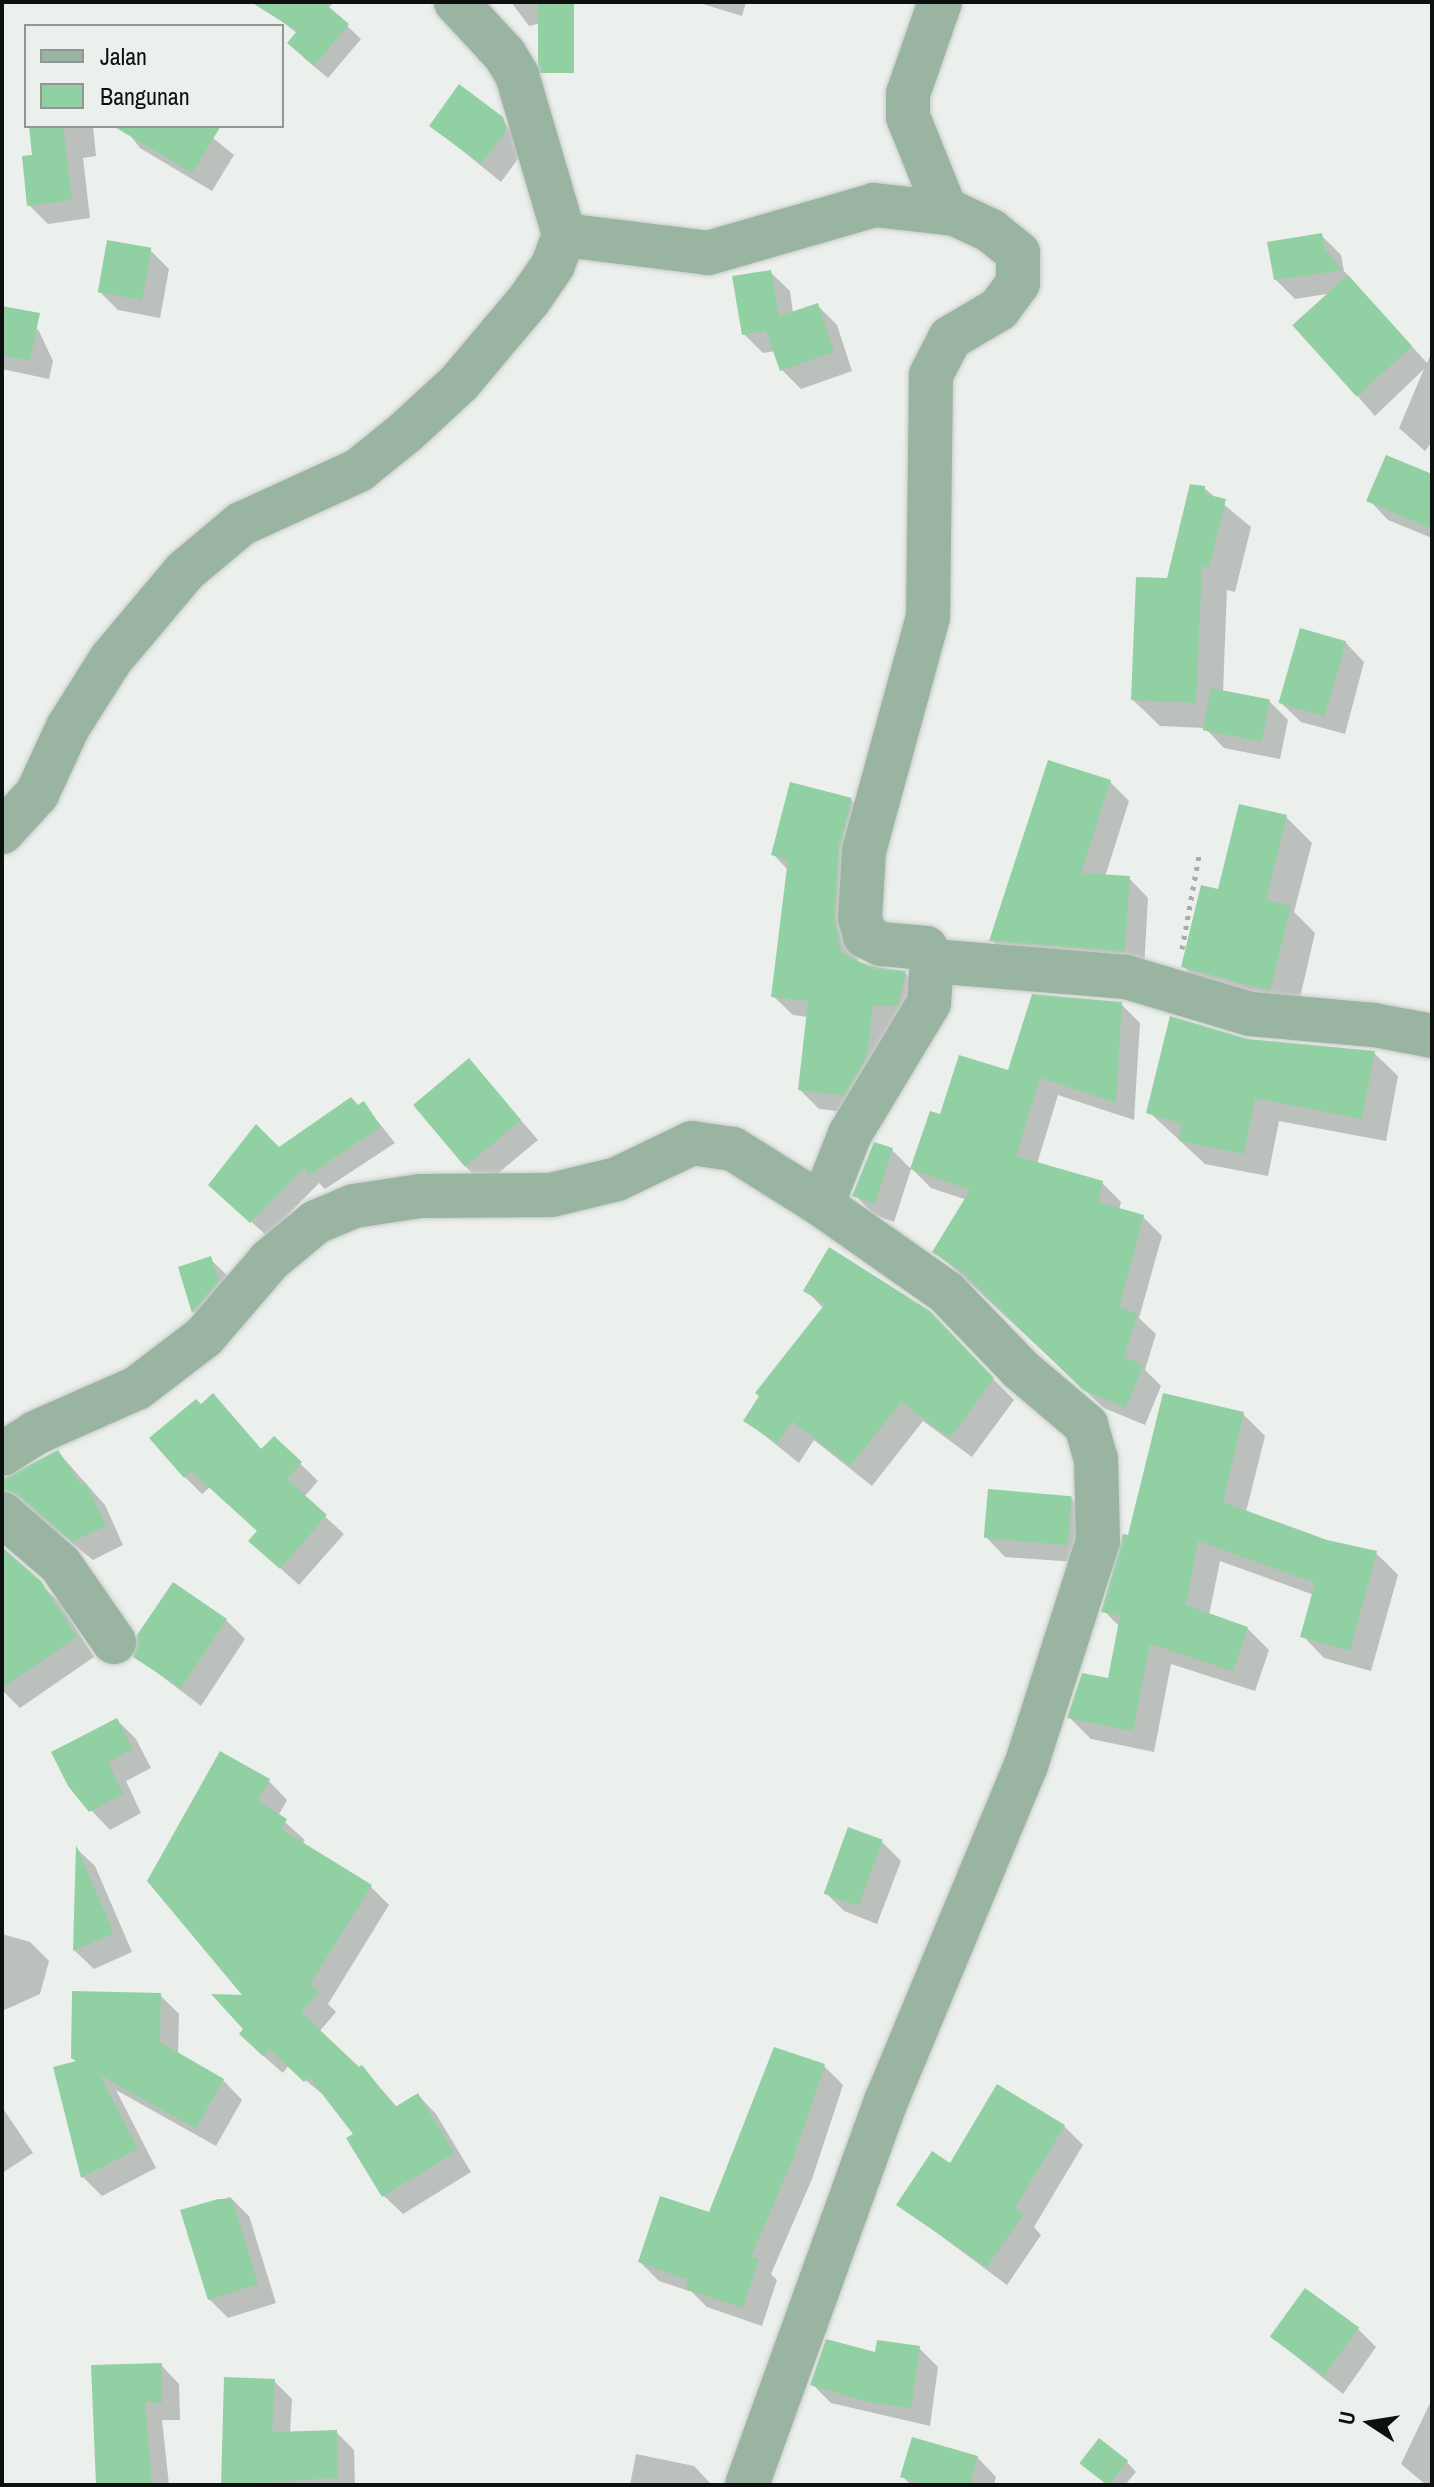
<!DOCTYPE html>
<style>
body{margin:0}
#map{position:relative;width:1434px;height:2487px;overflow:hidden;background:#ecf0ed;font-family:"Archivo Narrow",sans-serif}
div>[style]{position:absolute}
.shadow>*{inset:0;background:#0003}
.building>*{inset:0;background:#91d0a2;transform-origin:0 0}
.path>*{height:5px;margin-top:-2.5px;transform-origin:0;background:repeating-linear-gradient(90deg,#a8aca9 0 4px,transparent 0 10px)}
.roads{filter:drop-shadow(0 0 2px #c8ccc9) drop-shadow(0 0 2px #c8ccc9)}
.minor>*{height:44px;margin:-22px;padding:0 22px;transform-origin:22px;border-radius:22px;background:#99b4a0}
span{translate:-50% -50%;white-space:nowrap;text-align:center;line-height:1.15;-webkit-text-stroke:8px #ecf0ed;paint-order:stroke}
.frame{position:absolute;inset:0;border:4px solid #0e100f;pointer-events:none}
.legend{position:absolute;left:24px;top:24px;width:260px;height:104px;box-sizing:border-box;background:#ecf0ed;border:2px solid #939694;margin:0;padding:10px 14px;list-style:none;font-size:24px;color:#0e100f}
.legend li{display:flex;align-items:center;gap:16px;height:40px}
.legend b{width:40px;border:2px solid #939694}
.north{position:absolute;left:1330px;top:2383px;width:80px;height:80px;-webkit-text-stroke:6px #ecf0ed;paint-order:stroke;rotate:282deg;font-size:22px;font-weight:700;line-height:32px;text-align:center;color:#0e100f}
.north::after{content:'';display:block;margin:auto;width:28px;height:36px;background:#0e100f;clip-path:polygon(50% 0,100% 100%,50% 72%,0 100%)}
</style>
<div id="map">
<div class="shadow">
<i style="clip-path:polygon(257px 2px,335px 2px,328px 8px,361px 39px,328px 78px,303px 57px,298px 34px)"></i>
<i style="clip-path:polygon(511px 2px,569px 2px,574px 15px,529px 26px)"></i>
<i style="clip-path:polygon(696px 2px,746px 2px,742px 16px)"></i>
<i style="clip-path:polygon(502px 119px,525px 149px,501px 182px,432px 126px)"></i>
<i style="clip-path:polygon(31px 126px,93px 126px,96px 156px,83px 158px,90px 218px,48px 224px,29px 205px,35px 157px)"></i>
<i style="clip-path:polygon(123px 126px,198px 126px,234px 155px,212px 191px,140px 148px)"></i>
<i style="clip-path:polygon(1322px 236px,1341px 255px,1344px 271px,1427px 363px,1432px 351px,1432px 442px,1425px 451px,1399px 428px,1424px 369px,1375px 416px,1297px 327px,1333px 293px,1295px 299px,1276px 280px)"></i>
<i style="clip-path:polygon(150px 250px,169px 269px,160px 318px,118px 310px,99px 291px)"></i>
<i style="clip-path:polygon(770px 272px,790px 291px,793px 313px,817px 305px,837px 325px,852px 371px,801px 389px,782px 370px,776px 351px,763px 353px,744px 334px)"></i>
<i style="clip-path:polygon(2px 308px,19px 311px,39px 331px,53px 361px,49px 379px,2px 369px)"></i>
<i style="clip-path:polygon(1432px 477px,1432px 538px,1388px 520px,1369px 500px)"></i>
<i style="clip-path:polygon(1204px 488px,1251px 527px,1235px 592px,1227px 590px,1223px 692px,1269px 701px,1288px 720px,1280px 759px,1224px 748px,1205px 728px,1160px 726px,1133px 700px,1168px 580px)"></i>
<i style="clip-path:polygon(1345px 642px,1364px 662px,1345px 734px,1301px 722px,1281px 703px)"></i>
<i style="clip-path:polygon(1110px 782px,1129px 801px,1105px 877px,1129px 878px,1148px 898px,1144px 970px,1011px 959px,992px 940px)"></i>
<i style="clip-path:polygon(851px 800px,871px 819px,853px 937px,858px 962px,905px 973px,925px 992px,863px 1114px,819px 1109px,800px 1090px,808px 1017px,793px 1015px,773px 996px,788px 870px,773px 854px)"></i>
<i style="clip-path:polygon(1286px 817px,1312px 843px,1294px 912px,1315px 933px,1296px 1015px,1209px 993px,1184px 967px,1220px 891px)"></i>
<i style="clip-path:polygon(1121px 1004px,1140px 1023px,1134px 1120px,1058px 1095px,1037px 1164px,1102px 1183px,1121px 1202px,1119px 1210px,1143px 1217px,1162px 1236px,1139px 1318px,1156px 1334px,1145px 1370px,1161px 1386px,1145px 1425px,1104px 1408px,935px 1251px,967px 1200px,931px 1188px,912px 1169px,941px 1117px)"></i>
<i style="clip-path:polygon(1247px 1041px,1374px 1053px,1398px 1076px,1386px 1141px,1279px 1121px,1268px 1176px,1205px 1164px,1149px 1112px)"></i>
<i style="clip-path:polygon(469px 1060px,538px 1140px,484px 1185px,465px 1166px)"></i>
<i style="clip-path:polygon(364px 1104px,395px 1143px,325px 1189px,319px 1183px,267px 1236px,226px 1199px,279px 1150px)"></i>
<i style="clip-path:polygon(892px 1150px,911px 1169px,894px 1222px,874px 1215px,855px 1195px)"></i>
<i style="clip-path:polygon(210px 1259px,230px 1278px,212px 1330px,194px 1312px,181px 1268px)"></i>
<i style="clip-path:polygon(806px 1290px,928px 1313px,1014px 1400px,972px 1457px,923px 1421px,872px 1486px,814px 1440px,799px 1463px,745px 1420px,824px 1309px)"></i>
<i style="clip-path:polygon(201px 1407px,230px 1413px,263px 1451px,274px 1438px,318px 1481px,304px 1497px,344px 1534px,299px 1585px,250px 1541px,259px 1532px,210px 1487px,202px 1494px,185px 1477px)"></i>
<i style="clip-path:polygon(1243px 1414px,1265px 1436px,1246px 1512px,1326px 1542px,1376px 1553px,1398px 1575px,1371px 1671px,1324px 1658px,1303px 1636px,1314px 1595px,1220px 1561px,1209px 1615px,1247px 1628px,1269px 1650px,1255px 1691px,1171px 1664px,1154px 1752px,1091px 1739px,1070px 1718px,1109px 1681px,1120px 1627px,1104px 1611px,1129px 1538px)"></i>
<i style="clip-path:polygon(58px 1452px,105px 1505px,123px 1545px,93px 1560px,27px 1508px,2px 1517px,2px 1478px,15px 1477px)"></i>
<i style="clip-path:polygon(1071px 1498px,1090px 1518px,1089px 1563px,1005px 1557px,986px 1537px)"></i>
<i style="clip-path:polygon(2px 1547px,60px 1603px,94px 1657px,20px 1708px,2px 1690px)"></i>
<i style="clip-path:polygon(226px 1620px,245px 1639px,201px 1706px,135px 1656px)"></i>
<i style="clip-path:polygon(117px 1720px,136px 1739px,151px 1768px,126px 1781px,141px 1813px,110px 1830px,91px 1810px)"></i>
<i style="clip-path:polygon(269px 1781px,287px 1800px,278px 1816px,305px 1840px,302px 1844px,371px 1887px,389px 1905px,328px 2004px,336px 2012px,319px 2032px,359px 2070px,362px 2067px,398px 2108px,418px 2095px,436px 2114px,471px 2172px,403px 2214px,384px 2196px,349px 2138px,356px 2134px,326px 2097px,288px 2066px,283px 2073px,260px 2053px,246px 2029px,247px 1997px,150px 1881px)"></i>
<i style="clip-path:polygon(882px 1842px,901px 1861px,877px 1924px,844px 1911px,825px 1892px)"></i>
<i style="clip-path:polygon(78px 1850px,95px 1866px,132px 1952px,94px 1969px,75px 1951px)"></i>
<i style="clip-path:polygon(2px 1934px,30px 1942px,49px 1961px,40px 1994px,2px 2011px)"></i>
<i style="clip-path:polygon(160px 1995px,179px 2014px,178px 2055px,223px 2080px,242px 2100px,216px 2146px,116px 2090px,156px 2168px,102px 2196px,83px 2177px,78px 2063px)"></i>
<i style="clip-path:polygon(824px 2066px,843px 2085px,812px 2179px,771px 2274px,777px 2280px,762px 2326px,707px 2307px,692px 2292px,659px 2281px,640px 2262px,710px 2215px)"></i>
<i style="clip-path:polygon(2px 2107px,33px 2153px,2px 2173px)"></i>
<i style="clip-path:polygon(1064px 2126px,1083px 2145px,1034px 2227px,1041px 2235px,1007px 2285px,898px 2204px,950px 2166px)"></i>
<i style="clip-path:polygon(230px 2197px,249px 2216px,276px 2303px,228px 2318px,209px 2299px,183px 2211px)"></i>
<i style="clip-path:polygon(1357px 2328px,1376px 2347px,1343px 2394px,1272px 2337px)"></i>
<i style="clip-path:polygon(919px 2348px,938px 2367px,930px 2426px,831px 2403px,812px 2384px)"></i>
<i style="clip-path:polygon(161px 2365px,179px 2384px,180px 2420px,162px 2420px,169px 2485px,97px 2485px)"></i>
<i style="clip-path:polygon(226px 2379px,274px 2381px,292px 2399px,290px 2433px,336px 2432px,354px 2450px,355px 2485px,223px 2485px)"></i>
<i style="clip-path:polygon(1432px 2399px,1432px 2485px,1426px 2485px,1401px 2464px)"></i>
<i style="clip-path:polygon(636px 2454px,694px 2466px,712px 2485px,630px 2485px)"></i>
<i style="clip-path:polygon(977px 2457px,996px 2477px,994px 2485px,911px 2485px,902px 2476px)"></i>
<i style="clip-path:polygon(1127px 2462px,1136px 2472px,1125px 2485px,1108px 2485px,1091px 2471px)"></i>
<i style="clip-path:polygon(546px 2484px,600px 2485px,546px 2485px)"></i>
</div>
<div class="building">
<i style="clip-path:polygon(251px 2px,323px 2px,349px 24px,314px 66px,287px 43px,297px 31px)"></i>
<i style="left:538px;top:2px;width:36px;height:71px"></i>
<i style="clip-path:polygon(459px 84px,503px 117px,507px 129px,481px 164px,429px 126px)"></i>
<i style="clip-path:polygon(29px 126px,63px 126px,72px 200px,27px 206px,22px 156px,32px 155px)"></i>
<i style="clip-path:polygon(113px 126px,221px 126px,192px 173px)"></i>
<i style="clip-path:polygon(1322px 233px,1325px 250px,1343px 270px,1274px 280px,1267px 242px)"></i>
<i style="left:107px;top:240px;width:45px;height:53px;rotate:10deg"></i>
<i style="clip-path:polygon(771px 270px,779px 316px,818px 303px,834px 352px,780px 371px,766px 331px,742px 335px,732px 276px)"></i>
<i style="left:1348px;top:275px;width:96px;height:75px;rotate:48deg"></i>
<i style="clip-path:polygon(2px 306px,40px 313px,30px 361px,2px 355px)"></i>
<i style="clip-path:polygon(1386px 455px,1432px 474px,1432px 529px,1366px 501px)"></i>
<i style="clip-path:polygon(1190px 484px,1205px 486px,1205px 494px,1226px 499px,1209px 567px,1202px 566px,1196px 703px,1131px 700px,1136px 577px,1167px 578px)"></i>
<i style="left:1300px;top:628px;width:48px;height:78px;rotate:16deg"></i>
<i style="left:1211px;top:688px;width:60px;height:43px;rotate:11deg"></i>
<i style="clip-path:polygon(1048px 760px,1111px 780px,1081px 873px,1130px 876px,1125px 952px,989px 941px)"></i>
<i style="clip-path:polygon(790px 782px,852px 798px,839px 850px,835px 917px,841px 952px,870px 967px,906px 971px,898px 1006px,873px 1005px,867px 1057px,844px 1096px,798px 1090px,808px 1001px,771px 997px,788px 859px,771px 855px)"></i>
<i style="clip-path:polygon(1239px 804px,1287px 815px,1266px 900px,1291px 906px,1270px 991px,1181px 967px,1201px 885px,1218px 889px)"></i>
<i style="clip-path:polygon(1032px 994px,1122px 1002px,1116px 1103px,1040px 1078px,1016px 1156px,1103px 1181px,1098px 1202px,1144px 1215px,1119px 1307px,1138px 1314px,1124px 1357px,1143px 1365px,1126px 1408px,1083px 1390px,964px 1274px,932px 1252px,970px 1190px,910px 1169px,930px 1111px,940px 1114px,959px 1055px,1008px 1070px)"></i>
<i style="clip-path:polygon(1170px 1016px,1248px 1039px,1375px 1051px,1362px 1119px,1255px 1098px,1244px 1154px,1179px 1141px,1182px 1124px,1146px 1113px)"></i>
<i style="left:469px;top:1058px;width:81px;height:73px;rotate:50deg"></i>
<i style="clip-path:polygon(351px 1097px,358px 1105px,364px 1101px,381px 1127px,309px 1175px,304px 1168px,250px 1223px,208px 1185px,256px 1124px,279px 1147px)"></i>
<i style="clip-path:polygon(874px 1142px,893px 1148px,875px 1204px,852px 1196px)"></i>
<i style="clip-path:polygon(829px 1247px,930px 1311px,994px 1378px,950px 1438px,901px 1402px,850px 1466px,792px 1421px,777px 1443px,743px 1421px,759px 1396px,755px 1393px,825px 1304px,803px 1291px)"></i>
<i style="clip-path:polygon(211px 1256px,219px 1281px,192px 1313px,178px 1267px)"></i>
<i style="clip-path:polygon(213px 1393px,261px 1449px,274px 1436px,302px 1462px,287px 1479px,327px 1515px,280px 1569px,248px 1541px,257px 1531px,191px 1471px,184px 1478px,149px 1438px,196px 1399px,201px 1404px)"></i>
<i style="clip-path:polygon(1163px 1393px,1244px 1412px,1223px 1502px,1327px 1540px,1377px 1551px,1350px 1651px,1300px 1637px,1315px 1583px,1198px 1541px,1186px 1605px,1248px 1627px,1233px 1671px,1150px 1644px,1133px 1731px,1067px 1718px,1082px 1673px,1108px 1678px,1120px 1616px,1101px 1612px,1123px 1534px,1128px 1535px)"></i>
<i style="clip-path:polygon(58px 1450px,81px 1485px,86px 1483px,106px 1526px,72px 1542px,18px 1495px,2px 1490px,2px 1479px)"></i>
<i style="left:988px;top:1489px;width:84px;height:49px;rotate:5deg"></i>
<i style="clip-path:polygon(2px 1547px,41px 1581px,77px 1637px,2px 1688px)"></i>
<i style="clip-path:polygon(173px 1582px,227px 1619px,181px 1688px,133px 1657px,137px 1635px)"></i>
<i style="clip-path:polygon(117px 1718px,133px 1749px,108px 1762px,123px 1794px,89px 1812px,68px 1786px,51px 1752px)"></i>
<i style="clip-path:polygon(220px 1751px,270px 1779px,258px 1801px,287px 1819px,281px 1829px,372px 1885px,310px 1984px,319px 1992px,301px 2012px,359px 2067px,362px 2065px,395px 2107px,418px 2093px,454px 2153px,382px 2197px,346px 2138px,353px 2134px,309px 2077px,304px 2082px,269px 2049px,263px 2056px,239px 2034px,243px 2029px,211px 1994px,242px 1995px,147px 1881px)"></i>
<i style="left:848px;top:1827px;width:37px;height:71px;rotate:20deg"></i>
<i style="clip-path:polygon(76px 1845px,114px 1933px,73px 1951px)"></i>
<i style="clip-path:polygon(72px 1991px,161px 1993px,160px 2042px,224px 2079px,196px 2129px,100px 2075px,138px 2149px,81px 2178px,53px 2067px,76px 2061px,71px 2058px)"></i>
<i style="clip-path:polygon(774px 2047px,825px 2064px,793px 2159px,751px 2257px,759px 2259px,743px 2308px,685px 2289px,688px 2280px,638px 2262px,660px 2196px,709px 2212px)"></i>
<i style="clip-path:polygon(997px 2084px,1065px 2125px,1015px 2208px,1024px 2214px,987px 2267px,896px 2205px,932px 2151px,950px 2163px)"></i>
<i style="clip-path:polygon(218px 2199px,232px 2199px,258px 2284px,208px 2300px,180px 2210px)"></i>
<i style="left:1305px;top:2288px;width:67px;height:60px;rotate:36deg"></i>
<i style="clip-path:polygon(826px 2339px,875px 2352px,877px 2340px,920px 2346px,911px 2408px,868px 2402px,810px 2385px)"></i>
<i style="clip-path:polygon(162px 2363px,162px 2403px,145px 2402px,152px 2485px,96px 2485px,91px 2365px)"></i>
<i style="clip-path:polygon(224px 2377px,275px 2379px,272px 2432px,337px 2430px,338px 2478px,221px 2485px)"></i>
<i style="clip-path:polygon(912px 2437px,978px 2456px,970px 2485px,928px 2485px,900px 2477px)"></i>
<i style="left:1099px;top:2438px;width:37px;height:32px;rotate:38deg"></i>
</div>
<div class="path">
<i style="left:1182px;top:949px;width:96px;rotate:-79.7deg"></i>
</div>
<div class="roads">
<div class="minor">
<i style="left:456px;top:2px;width:72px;rotate:47.2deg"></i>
<i style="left:505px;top:55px;width:23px;rotate:59deg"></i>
<i style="left:517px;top:75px;width:167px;rotate:73.6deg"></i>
<i style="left:940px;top:2px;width:97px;rotate:109.2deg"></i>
<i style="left:908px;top:94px;width:23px;rotate:90deg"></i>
<i style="left:908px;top:117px;width:101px;rotate:68deg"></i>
<i style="left:2px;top:832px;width:52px;rotate:-47.4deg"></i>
<i style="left:37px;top:794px;width:74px;rotate:-65.2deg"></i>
<i style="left:68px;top:727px;width:80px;rotate:-57.7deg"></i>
<i style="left:111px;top:659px;width:115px;rotate:-49.9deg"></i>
<i style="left:185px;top:571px;width:73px;rotate:-40deg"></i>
<i style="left:241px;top:524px;width:130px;rotate:-24.6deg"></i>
<i style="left:359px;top:470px;width:60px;rotate:-39deg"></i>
<i style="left:406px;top:432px;width:72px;rotate:-42.8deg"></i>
<i style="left:459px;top:383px;width:109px;rotate:-49.9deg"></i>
<i style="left:529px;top:300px;width:42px;rotate:-55.6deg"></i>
<i style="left:553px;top:265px;width:32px;rotate:-70deg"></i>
<i style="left:564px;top:235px;width:145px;rotate:7.1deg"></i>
<i style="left:708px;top:253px;width:173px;rotate:-16.1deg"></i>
<i style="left:874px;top:205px;width:81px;rotate:6.3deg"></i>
<i style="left:955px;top:214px;width:40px;rotate:25deg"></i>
<i style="left:991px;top:231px;width:35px;rotate:39deg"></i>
<i style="left:1018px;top:253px;width:30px;rotate:90deg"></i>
<i style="left:1018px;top:283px;width:32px;rotate:126deg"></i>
<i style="left:999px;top:309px;width:57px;rotate:149.4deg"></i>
<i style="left:950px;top:338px;width:42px;rotate:117.2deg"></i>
<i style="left:931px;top:375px;width:242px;rotate:90.7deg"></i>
<i style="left:928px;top:617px;width:243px;rotate:105.3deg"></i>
<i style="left:864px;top:851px;width:67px;rotate:93.4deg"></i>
<i style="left:860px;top:918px;width:19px;rotate:74deg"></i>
<i style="left:865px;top:936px;width:18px;rotate:27deg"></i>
<i style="left:881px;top:944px;width:45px;rotate:5.1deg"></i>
<i style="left:926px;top:948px;width:14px;rotate:65deg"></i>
<i style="left:932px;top:961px;width:42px;rotate:94.1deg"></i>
<i style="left:929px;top:1003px;width:153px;rotate:121.1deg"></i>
<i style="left:850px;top:1134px;width:76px;rotate:111.5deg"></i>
<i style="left:822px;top:1205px;width:151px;rotate:35.1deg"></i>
<i style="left:946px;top:1292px;width:107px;rotate:46.1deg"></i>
<i style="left:1020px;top:1369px;width:87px;rotate:40.3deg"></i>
<i style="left:1086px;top:1425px;width:35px;rotate:74deg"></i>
<i style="left:1096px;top:1459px;width:82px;rotate:88.6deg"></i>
<i style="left:1098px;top:1541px;width:235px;rotate:107.8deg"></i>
<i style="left:1026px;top:1765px;width:364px;rotate:112.6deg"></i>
<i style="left:886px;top:2101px;width:408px;rotate:109.9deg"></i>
<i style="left:932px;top:961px;width:195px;rotate:4.7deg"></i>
<i style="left:1126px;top:977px;width:129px;rotate:16.6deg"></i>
<i style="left:1250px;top:1014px;width:124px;rotate:5.1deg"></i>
<i style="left:1374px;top:1025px;width:59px;rotate:10.7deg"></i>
<i style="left:2px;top:1454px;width:39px;rotate:-32deg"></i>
<i style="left:35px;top:1433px;width:111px;rotate:-23.8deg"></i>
<i style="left:137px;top:1388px;width:84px;rotate:-37.3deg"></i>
<i style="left:204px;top:1337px;width:101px;rotate:-49.4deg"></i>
<i style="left:270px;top:1260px;width:60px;rotate:-39.6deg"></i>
<i style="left:316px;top:1222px;width:41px;rotate:-22.8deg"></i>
<i style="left:354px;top:1206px;width:67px;rotate:-8.6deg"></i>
<i style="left:420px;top:1196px;width:131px;rotate:-0.4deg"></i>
<i style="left:551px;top:1195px;width:68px;rotate:-13.6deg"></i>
<i style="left:617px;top:1179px;width:83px;rotate:-25.6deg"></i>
<i style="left:692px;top:1143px;width:41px;rotate:8.3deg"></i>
<i style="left:733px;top:1149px;width:105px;rotate:32.2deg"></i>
<i style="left:2px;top:1514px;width:77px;rotate:40.8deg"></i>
<i style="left:60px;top:1564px;width:95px;rotate:55.3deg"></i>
</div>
</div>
<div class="frame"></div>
<ul class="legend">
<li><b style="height:10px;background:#99b4a0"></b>Jalan</li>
<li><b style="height:22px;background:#91d0a2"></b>Bangunan</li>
</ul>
<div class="north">U</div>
</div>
